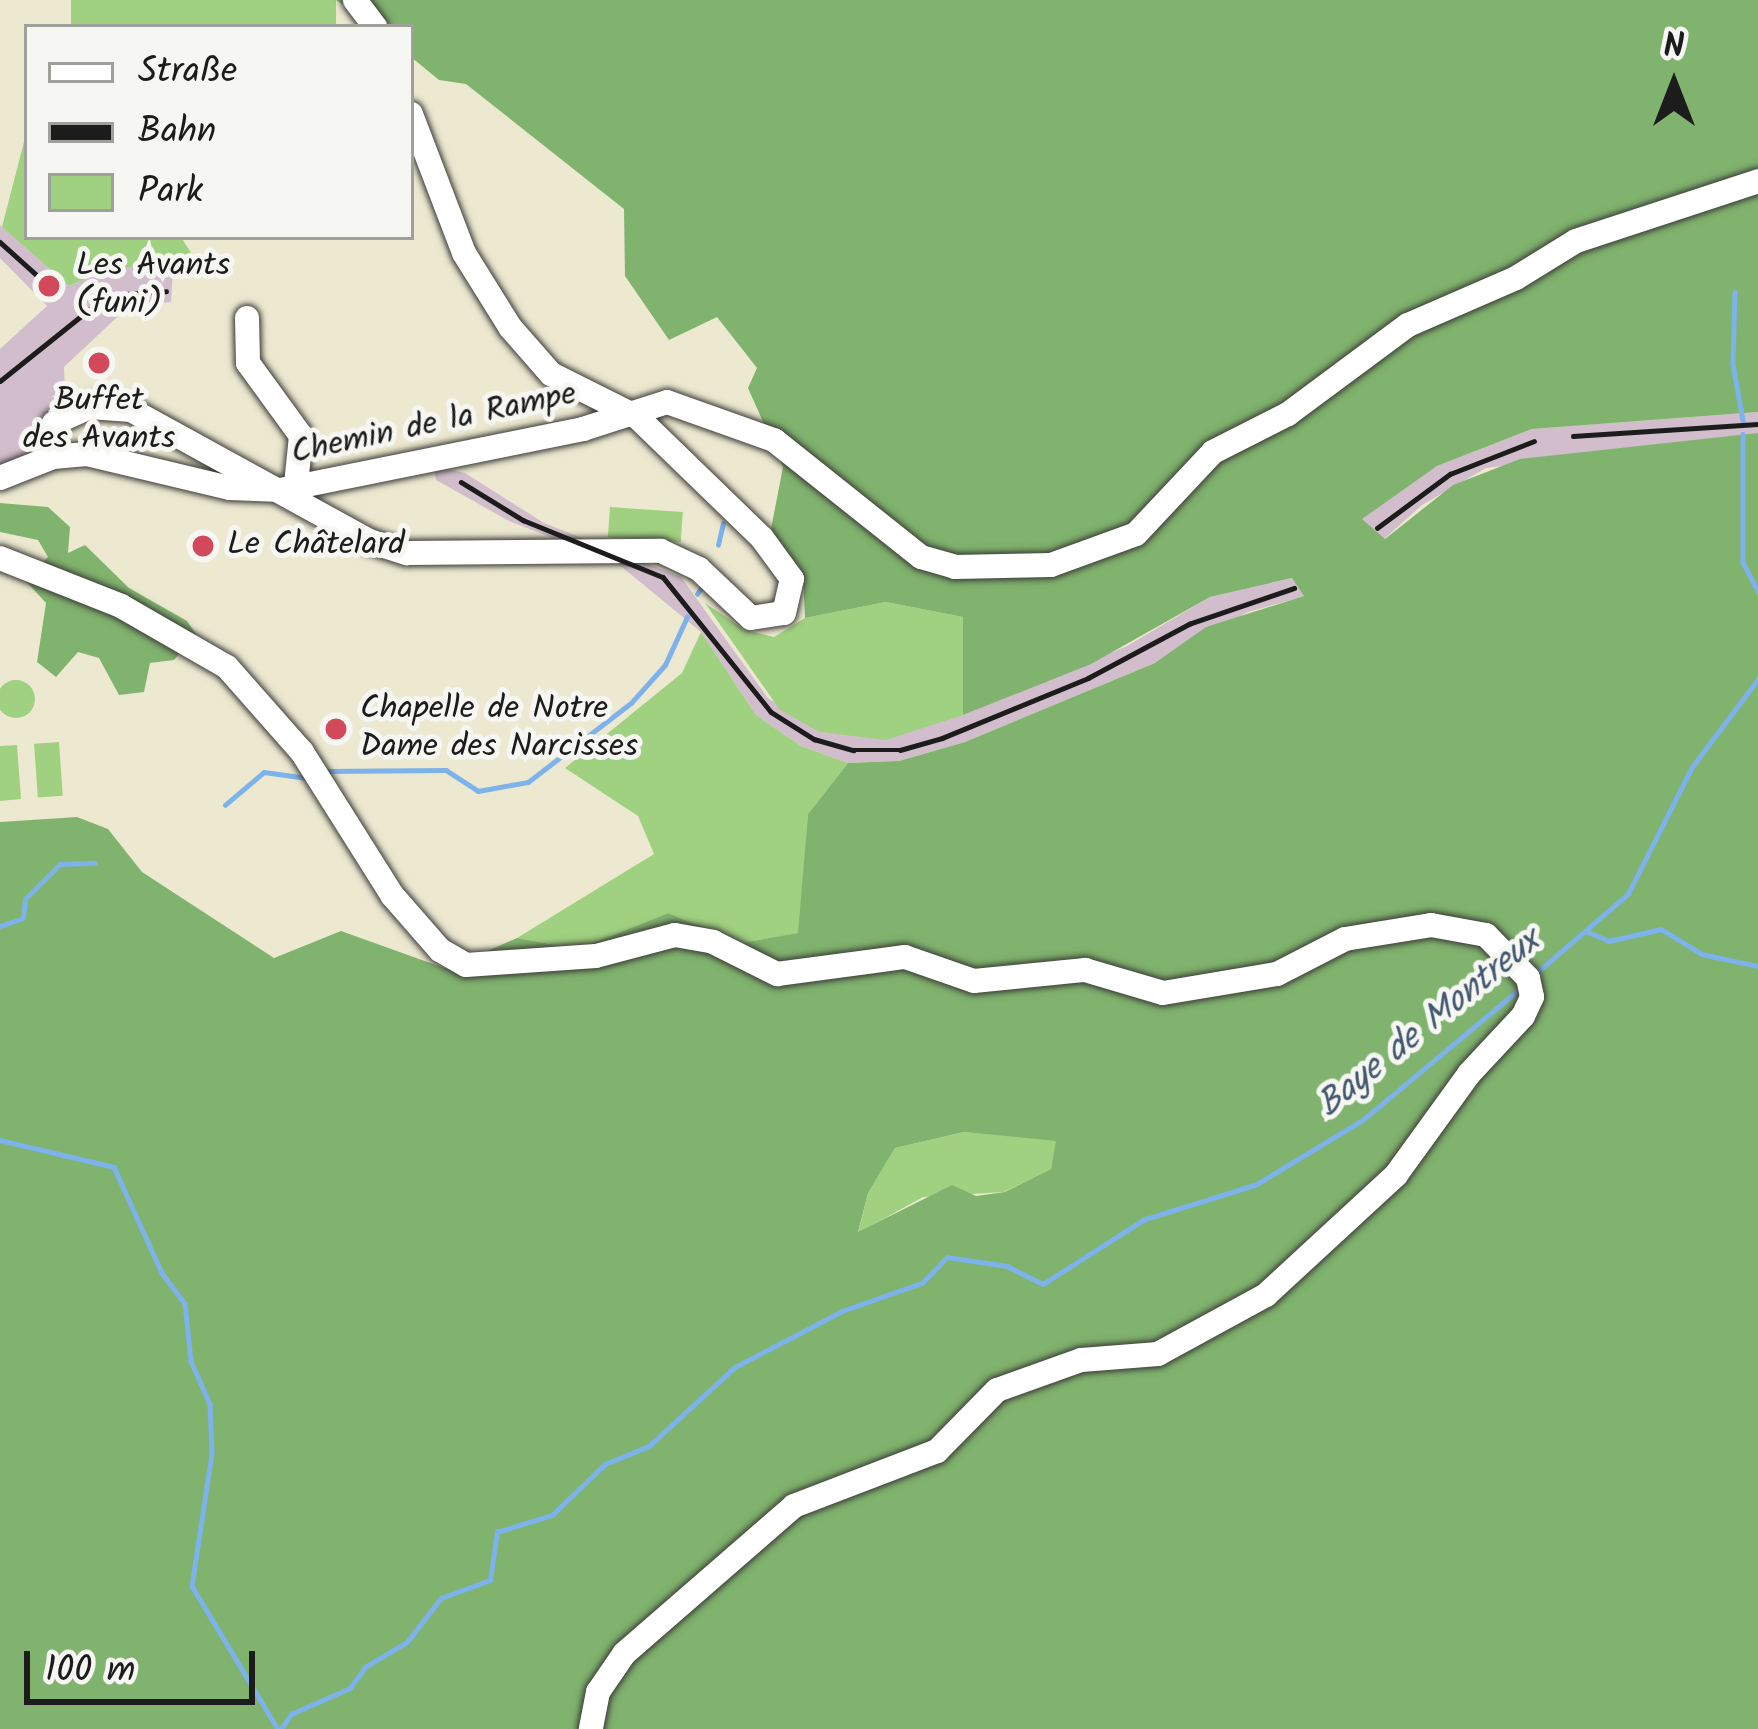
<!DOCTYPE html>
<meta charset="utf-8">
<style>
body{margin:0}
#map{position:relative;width:1758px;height:1729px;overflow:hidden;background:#ede9d1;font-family:Kalam,sans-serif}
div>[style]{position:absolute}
.industrial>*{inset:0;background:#d1bdcb}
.green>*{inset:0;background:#a0d180;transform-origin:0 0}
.round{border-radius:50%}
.forest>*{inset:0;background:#80b36e}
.stream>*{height:4.5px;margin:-2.25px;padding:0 2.25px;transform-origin:2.25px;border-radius:2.25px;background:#7db2eb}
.roads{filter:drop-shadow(0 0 3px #3b3b37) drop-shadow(0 0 3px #3b3b37)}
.minor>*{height:24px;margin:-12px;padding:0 12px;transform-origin:12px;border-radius:12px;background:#fff}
.rail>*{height:4.5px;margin:-2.25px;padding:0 2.25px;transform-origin:2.25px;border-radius:2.25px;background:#1c1c1c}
.dots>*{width:33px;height:33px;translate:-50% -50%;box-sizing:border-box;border:6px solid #f6f6f2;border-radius:50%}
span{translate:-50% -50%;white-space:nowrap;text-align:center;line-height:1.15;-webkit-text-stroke:10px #f6f6f2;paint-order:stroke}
.poi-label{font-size:33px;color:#1c1c1c}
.left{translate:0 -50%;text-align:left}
.street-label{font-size:33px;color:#1c1c1c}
.water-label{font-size:36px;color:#43586f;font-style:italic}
.legend{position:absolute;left:24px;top:24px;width:390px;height:216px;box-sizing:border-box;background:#f6f6f2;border:3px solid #9f9f9c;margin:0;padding:15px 21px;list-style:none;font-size:36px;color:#1c1c1c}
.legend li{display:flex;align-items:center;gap:24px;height:60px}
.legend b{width:60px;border:3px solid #9f9f9c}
.north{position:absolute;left:1614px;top:24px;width:120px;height:120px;-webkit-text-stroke:9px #f6f6f2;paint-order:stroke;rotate:0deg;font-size:33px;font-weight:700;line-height:48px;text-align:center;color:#1c1c1c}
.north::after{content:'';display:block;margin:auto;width:42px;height:54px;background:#1c1c1c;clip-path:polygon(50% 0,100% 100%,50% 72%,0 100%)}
.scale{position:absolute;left:24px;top:1651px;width:231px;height:54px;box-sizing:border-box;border:6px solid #1c1c1c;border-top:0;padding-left:15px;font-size:36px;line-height:42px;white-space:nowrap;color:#1c1c1c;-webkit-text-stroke:9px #f6f6f2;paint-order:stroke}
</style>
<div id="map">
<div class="industrial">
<i style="clip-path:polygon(0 225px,69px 286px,114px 266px,173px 271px,171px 302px,129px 306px,64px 367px,67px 443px,0 470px,0 349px,47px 306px,0 258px)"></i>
<i style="clip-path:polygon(1758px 412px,1758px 433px,1742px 436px,1486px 468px,1422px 505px,1384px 539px,1361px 519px,1437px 466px,1532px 429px)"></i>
<i style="clip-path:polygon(434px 466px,465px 473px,544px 523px,681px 577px,768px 698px,820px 732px,963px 715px,1127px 646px,1210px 597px,1293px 578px,1305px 596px,1248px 612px,1155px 663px,965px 742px,899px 761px,848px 763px,801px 746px,756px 715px,701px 632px,617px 563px,509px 521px,436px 480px)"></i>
</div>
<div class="green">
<i style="left:71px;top:0;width:265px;height:27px"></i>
<i style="clip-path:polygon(27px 130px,27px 237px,181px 237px,205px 275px,114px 266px,69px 286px,2px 227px)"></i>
<i style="left:610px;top:507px;width:73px;height:30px;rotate:4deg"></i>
<i style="clip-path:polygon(886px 602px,963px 617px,963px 715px,886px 740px,820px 732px,780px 710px,705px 603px,745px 630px,774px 637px,805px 618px)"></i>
<i style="clip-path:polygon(701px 632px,756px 715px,801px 746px,848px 763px,808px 814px,799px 933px,741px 943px,668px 913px,578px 949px,517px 938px,654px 854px,638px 816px,565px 768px,682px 673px)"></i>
<i class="round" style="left:-3px;top:680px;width:38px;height:38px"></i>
<i style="left:59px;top:742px;width:54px;height:25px;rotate:86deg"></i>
<i style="clip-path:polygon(17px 745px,21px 799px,0 801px,0 746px)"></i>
<i style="clip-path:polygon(964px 1132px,1057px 1140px,1051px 1169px,1004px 1192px,923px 1197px,858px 1233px,868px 1193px,895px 1148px)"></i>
</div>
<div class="forest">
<i style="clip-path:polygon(evenodd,336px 0,1758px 0,1758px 412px,1532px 429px,1437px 466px,1362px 519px,1385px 539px,1453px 485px,1520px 459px,1758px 433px,1758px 1729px,0 1729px,0 822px,77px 817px,108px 829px,142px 872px,274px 958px,341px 931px,447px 969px,517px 938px,578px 949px,668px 913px,741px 943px,798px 933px,808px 814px,848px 763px,899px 761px,965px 742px,1155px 663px,1206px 627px,1304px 596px,1292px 578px,1210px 597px,1091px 664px,963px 715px,963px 617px,886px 602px,805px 618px,803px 574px,771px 529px,783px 467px,748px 388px,757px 368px,717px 317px,669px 340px,625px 276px,624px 209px,466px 84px,439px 80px,411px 57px,411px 27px,375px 27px,336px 0,964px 1132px,1056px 1141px,1051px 1169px,1005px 1192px,976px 1196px,952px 1185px,858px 1232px,868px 1193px,895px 1148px,964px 1132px)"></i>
<i style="clip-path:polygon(0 503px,48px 507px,70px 527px,68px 553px,85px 545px,129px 588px,187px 621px,196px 634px,174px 660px,150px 663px,144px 692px,119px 695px,99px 658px,78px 652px,56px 677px,37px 662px,46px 603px,25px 580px,48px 557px,38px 540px,0 532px)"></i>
</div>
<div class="stream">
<i style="left:1735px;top:292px;width:72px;rotate:91.6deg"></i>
<i style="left:1733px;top:364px;width:58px;rotate:80deg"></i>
<i style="left:1743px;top:434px;width:128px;rotate:90deg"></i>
<i style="left:1743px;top:562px;width:33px;rotate:63deg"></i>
<i style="left:718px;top:545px;width:22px;rotate:-77deg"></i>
<i style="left:697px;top:594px;width:12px;rotate:-55deg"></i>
<i style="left:323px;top:771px;width:123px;rotate:-0.5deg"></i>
<i style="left:446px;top:770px;width:38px;rotate:33deg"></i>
<i style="left:478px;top:791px;width:51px;rotate:-10.2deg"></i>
<i style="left:528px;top:782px;width:130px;rotate:-37.5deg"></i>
<i style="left:631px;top:703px;width:51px;rotate:-48.2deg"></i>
<i style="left:665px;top:665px;width:53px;rotate:-65.4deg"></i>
<i style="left:225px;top:805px;width:51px;rotate:-40.2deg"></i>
<i style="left:264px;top:772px;width:43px;rotate:7.9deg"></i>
<i style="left:0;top:926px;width:24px;rotate:-19deg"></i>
<i style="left:23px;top:918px;width:19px;rotate:-84deg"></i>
<i style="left:25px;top:899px;width:49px;rotate:-45deg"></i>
<i style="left:60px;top:864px;width:35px;rotate:-2deg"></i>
<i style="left:1586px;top:931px;width:25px;rotate:23deg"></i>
<i style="left:1609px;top:941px;width:53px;rotate:-13deg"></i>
<i style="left:1661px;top:929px;width:48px;rotate:31.4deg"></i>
<i style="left:1702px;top:954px;width:57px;rotate:12.1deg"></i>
<i style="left:1534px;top:975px;width:124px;rotate:-40.8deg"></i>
<i style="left:1628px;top:894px;width:142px;rotate:-63.3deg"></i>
<i style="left:1692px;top:767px;width:110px;rotate:-53.1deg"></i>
<i style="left:0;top:1140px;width:117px;rotate:13.3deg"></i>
<i style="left:114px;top:1167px;width:116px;rotate:65.6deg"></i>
<i style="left:162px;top:1273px;width:38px;rotate:53deg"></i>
<i style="left:185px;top:1303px;width:58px;rotate:84.1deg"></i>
<i style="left:191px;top:1361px;width:47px;rotate:66.2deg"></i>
<i style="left:210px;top:1404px;width:50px;rotate:87.7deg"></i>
<i style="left:212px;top:1454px;width:134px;rotate:98.6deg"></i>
<i style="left:192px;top:1586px;width:167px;rotate:59deg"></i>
<i style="left:281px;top:1729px;width:18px;rotate:-56deg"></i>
<i style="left:291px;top:1714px;width:64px;rotate:-23.8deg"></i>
<i style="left:350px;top:1688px;width:26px;rotate:-54deg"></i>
<i style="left:365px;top:1667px;width:49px;rotate:-30.8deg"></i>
<i style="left:407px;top:1642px;width:56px;rotate:-52.3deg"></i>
<i style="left:441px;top:1598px;width:52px;rotate:-20.2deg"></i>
<i style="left:490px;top:1580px;width:49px;rotate:-81.7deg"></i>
<i style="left:497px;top:1532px;width:58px;rotate:-17.2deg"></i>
<i style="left:552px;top:1515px;width:74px;rotate:-43.9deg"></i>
<i style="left:605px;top:1464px;width:48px;rotate:-22.2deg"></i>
<i style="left:649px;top:1446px;width:117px;rotate:-42.6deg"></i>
<i style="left:735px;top:1367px;width:121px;rotate:-27.6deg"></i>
<i style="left:842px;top:1311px;width:85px;rotate:-19.3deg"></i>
<i style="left:922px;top:1283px;width:36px;rotate:-46deg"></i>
<i style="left:947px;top:1257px;width:61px;rotate:8.5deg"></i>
<i style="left:1007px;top:1266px;width:40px;rotate:26.6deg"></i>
<i style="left:1043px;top:1284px;width:119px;rotate:-32.6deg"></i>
<i style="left:1143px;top:1220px;width:120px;rotate:-17.5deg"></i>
<i style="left:1257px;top:1184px;width:125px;rotate:-31.3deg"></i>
<i style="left:1364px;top:1119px;width:206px;rotate:-39.9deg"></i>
</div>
<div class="roads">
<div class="minor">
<i style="left:355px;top:0;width:34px;rotate:53deg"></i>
<i style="left:247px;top:318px;width:45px;rotate:88.7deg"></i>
<i style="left:248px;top:363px;width:90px;rotate:54deg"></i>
<i style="left:301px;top:436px;width:48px;rotate:95.9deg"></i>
<i style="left:54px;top:423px;width:39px;rotate:-24deg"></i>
<i style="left:90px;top:407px;width:41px;rotate:4.2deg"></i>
<i style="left:131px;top:410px;width:272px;rotate:28.8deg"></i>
<i style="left:369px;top:541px;width:40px;rotate:18deg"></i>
<i style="left:407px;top:553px;width:254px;rotate:-0.5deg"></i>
<i style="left:661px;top:551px;width:42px;rotate:25.3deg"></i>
<i style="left:699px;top:569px;width:71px;rotate:43.3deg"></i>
<i style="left:751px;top:618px;width:33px;rotate:-9deg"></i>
<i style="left:784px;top:613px;width:35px;rotate:-77deg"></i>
<i style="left:792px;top:579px;width:51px;rotate:-126.2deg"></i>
<i style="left:762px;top:538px;width:174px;rotate:-135.9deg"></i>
<i style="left:637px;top:417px;width:96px;rotate:-153.4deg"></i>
<i style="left:551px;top:374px;width:62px;rotate:-131.1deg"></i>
<i style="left:510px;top:327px;width:87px;rotate:-121.9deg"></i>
<i style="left:464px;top:253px;width:149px;rotate:-110.9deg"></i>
<i style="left:0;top:478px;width:57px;rotate:-21.6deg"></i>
<i style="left:53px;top:457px;width:34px;rotate:-5deg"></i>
<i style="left:87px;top:454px;width:147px;rotate:13.4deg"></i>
<i style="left:230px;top:488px;width:51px;rotate:2.2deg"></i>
<i style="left:281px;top:490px;width:308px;rotate:-11.4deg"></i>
<i style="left:583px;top:429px;width:88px;rotate:-17.8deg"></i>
<i style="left:667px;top:402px;width:114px;rotate:19.6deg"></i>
<i style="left:774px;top:440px;width:188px;rotate:38.5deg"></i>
<i style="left:921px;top:557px;width:35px;rotate:16deg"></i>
<i style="left:955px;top:567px;width:96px;rotate:-1.2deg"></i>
<i style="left:1051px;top:565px;width:90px;rotate:-20deg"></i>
<i style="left:1136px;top:534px;width:112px;rotate:-46.8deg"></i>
<i style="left:1213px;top:452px;width:84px;rotate:-26.9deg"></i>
<i style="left:1288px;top:414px;width:149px;rotate:-36.6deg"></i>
<i style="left:1408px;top:325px;width:118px;rotate:-23.5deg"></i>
<i style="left:1516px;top:278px;width:70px;rotate:-31.7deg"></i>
<i style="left:1576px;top:241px;width:192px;rotate:-18.2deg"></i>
<i style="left:0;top:558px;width:130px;rotate:21.6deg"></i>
<i style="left:121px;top:606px;width:122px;rotate:29.9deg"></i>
<i style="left:227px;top:667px;width:113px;rotate:48.6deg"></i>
<i style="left:302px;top:752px;width:169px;rotate:57.8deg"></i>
<i style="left:392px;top:895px;width:73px;rotate:48.9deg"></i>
<i style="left:440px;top:950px;width:30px;rotate:30deg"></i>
<i style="left:466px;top:965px;width:130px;rotate:-4deg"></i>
<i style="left:596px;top:956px;width:82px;rotate:-14.9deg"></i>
<i style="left:675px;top:935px;width:39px;rotate:10deg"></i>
<i style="left:713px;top:942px;width:72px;rotate:26.6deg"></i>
<i style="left:777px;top:974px;width:129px;rotate:-7.6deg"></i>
<i style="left:905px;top:957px;width:73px;rotate:19.2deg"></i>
<i style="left:974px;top:981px;width:112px;rotate:-5.7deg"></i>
<i style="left:1085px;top:970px;width:81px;rotate:16.4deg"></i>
<i style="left:1163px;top:993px;width:116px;rotate:-9.5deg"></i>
<i style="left:1277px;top:974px;width:76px;rotate:-27.2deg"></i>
<i style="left:1345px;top:939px;width:87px;rotate:-9.2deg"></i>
<i style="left:1431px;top:925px;width:56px;rotate:10.3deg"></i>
<i style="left:1486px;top:935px;width:60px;rotate:45.7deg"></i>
<i style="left:1528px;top:978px;width:19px;rotate:78deg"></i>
<i style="left:1532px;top:997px;width:21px;rotate:115deg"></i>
<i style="left:1523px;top:1016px;width:79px;rotate:133deg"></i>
<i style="left:1469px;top:1074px;width:125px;rotate:125.9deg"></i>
<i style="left:1396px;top:1175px;width:177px;rotate:137.3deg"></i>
<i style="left:1266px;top:1295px;width:123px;rotate:151.4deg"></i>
<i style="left:1158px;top:1354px;width:77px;rotate:175.5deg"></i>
<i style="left:1081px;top:1360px;width:89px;rotate:160.3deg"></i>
<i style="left:997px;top:1390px;width:86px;rotate:134.5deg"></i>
<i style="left:937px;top:1451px;width:153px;rotate:159deg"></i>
<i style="left:794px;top:1506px;width:225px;rotate:139deg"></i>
<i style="left:624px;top:1654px;width:46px;rotate:124.4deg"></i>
<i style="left:598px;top:1692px;width:38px;rotate:101deg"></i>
</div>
</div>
<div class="rail">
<i style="left:0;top:242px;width:66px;rotate:41.9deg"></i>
<i style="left:0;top:381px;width:117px;rotate:-38.7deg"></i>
<i style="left:91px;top:308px;width:39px;rotate:-21deg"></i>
<i style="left:127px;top:294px;width:39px;rotate:-4deg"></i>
<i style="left:1573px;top:436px;width:185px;rotate:-3.7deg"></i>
<i style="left:461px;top:482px;width:73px;rotate:31.5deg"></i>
<i style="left:523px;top:520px;width:151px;rotate:22.2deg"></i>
<i style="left:663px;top:577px;width:173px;rotate:51.3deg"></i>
<i style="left:771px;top:712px;width:51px;rotate:32.1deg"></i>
<i style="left:814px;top:739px;width:41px;rotate:15.8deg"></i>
<i style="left:853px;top:750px;width:47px"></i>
<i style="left:900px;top:750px;width:44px;rotate:-15.9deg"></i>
<i style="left:942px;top:738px;width:158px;rotate:-22.3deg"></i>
<i style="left:1088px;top:678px;width:115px;rotate:-28.1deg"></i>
<i style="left:1189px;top:624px;width:111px;rotate:-18.9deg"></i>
<i style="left:1377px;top:528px;width:91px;rotate:-36.5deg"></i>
<i style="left:1450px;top:474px;width:90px;rotate:-21.4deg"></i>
</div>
<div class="dots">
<i style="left:49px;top:286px;background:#d1495b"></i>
<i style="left:99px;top:363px;background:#d1495b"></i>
<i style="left:203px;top:546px;background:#d1495b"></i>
<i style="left:336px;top:729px;background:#d1495b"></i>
</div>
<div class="poi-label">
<span class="left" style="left:76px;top:286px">Les Avants<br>(funi)</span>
<span style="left:99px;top:421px">Buffet<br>des Avants</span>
<span class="left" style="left:227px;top:546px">Le Châtelard</span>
<span class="left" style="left:360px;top:729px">Chapelle de Notre<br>Dame des Narcisses</span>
</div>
<div class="street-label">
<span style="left:434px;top:425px;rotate:-12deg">Chemin de la Rampe</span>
</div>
<div class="water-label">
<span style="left:1429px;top:1024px;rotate:-39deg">Baye de Montreux</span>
</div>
<ul class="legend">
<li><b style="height:15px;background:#fff"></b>Straße</li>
<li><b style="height:15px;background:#1c1c1c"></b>Bahn</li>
<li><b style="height:33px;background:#a0d180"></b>Park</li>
</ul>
<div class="north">N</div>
<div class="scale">100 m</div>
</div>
